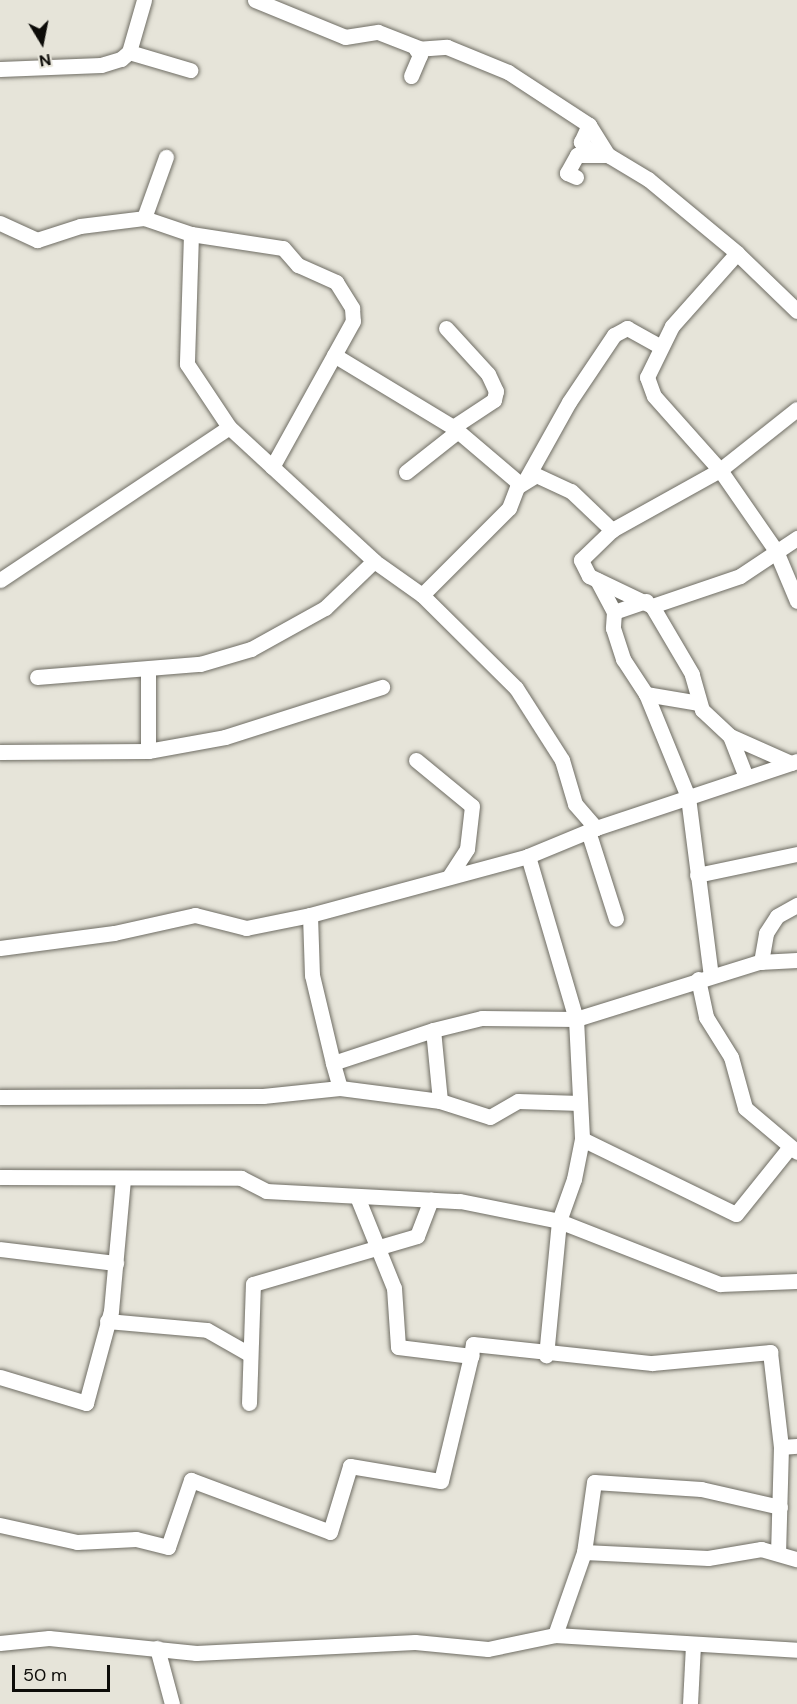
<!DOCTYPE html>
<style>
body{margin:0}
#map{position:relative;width:797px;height:1704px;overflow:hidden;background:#e6e4d9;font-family:"DM Sans",sans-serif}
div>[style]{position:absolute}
.roads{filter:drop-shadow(0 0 2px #6f6d64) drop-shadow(0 0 2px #6f6d64)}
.minor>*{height:15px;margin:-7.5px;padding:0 7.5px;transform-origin:7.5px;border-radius:7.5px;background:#fff}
span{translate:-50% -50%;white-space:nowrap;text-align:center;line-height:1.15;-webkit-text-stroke:5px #e6e4d9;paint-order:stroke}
.north{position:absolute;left:12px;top:12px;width:60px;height:60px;-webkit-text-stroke:4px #e6e4d9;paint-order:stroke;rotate:170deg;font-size:16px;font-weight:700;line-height:24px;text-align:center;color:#0d0c09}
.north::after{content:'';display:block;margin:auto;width:21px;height:27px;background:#0d0c09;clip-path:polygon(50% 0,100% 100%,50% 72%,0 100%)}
.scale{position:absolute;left:12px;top:1665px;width:98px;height:27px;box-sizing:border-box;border:3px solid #0d0c09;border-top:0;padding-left:8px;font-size:18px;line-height:21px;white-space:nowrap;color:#0d0c09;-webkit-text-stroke:4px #e6e4d9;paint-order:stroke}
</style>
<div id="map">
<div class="roads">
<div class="minor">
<i style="left:255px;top:0;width:97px;rotate:22.3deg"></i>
<i style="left:345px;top:37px;width:33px;rotate:-9deg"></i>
<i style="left:378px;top:32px;width:44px;rotate:21.3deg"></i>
<i style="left:129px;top:52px;width:64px;rotate:16.4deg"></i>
<i style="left:0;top:69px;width:101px;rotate:-2.3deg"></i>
<i style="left:101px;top:65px;width:21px;rotate:-17deg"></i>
<i style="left:121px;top:59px;width:11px;rotate:-41deg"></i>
<i style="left:129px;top:52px;width:54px;rotate:-73.9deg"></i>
<i style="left:411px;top:76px;width:23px;rotate:-67deg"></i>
<i style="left:420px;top:55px;width:7px;rotate:-124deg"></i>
<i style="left:416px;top:49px;width:31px;rotate:-4deg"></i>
<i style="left:447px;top:47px;width:66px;rotate:22.3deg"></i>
<i style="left:508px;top:72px;width:97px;rotate:33.2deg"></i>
<i style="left:592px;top:153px;width:16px;rotate:-135deg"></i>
<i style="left:581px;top:142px;width:19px;rotate:-65deg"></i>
<i style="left:589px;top:125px;width:36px;rotate:58deg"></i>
<i style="left:576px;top:177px;width:10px;rotate:-156deg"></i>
<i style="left:567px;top:173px;width:21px;rotate:-61deg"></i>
<i style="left:577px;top:155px;width:31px"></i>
<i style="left:608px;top:155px;width:47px;rotate:31deg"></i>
<i style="left:648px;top:179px;width:116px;rotate:39.7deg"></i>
<i style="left:144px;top:218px;width:65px;rotate:-70.2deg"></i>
<i style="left:0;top:223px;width:41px;rotate:24.7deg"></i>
<i style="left:37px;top:240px;width:45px;rotate:-18deg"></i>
<i style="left:80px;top:226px;width:64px;rotate:-7.1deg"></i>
<i style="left:144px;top:218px;width:50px;rotate:18.8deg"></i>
<i style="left:191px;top:234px;width:130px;rotate:91.8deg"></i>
<i style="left:187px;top:364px;width:76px;rotate:56.3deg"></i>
<i style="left:229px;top:427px;width:197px;rotate:42.7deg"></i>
<i style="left:374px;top:561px;width:59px;rotate:35.3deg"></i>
<i style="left:422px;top:595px;width:132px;rotate:44.7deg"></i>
<i style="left:516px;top:688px;width:85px;rotate:57.4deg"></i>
<i style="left:562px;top:760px;width:46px;rotate:73.5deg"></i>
<i style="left:575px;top:804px;width:32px;rotate:49deg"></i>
<i style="left:191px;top:234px;width:93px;rotate:8.7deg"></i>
<i style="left:283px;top:248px;width:23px;rotate:49deg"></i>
<i style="left:298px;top:265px;width:42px;rotate:24.1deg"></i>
<i style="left:336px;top:282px;width:31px;rotate:58deg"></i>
<i style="left:352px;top:308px;width:13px;rotate:86deg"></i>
<i style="left:353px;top:321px;width:167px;rotate:119deg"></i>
<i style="left:797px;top:311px;width:83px;rotate:-136deg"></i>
<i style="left:737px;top:253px;width:98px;rotate:131.7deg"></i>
<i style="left:672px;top:326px;width:57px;rotate:116.1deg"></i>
<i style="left:647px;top:377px;width:20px;rotate:70deg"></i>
<i style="left:654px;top:396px;width:99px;rotate:48.3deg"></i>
<i style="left:720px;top:470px;width:98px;rotate:55.3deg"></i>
<i style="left:776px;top:551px;width:54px;rotate:67.2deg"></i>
<i style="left:446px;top:328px;width:62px;rotate:47.6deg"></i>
<i style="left:488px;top:374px;width:19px;rotate:65deg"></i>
<i style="left:496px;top:391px;width:9px;rotate:103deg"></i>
<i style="left:494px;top:400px;width:49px;rotate:146.6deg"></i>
<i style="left:334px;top:355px;width:139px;rotate:31.2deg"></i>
<i style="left:453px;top:427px;width:88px;rotate:40.4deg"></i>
<i style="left:406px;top:472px;width:66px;rotate:-38.3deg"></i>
<i style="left:526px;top:479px;width:88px;rotate:-60.8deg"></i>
<i style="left:569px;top:402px;width:81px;rotate:-56.1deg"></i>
<i style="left:614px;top:335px;width:15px;rotate:-28deg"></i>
<i style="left:627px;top:328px;width:37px;rotate:29deg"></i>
<i style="left:0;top:580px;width:275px;rotate:-33.7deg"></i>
<i style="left:597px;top:580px;width:36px;rotate:62deg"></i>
<i style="left:614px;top:612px;width:16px;rotate:94deg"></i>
<i style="left:613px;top:628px;width:33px;rotate:72deg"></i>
<i style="left:623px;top:659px;width:42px;rotate:56.7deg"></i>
<i style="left:422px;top:595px;width:123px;rotate:-45deg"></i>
<i style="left:509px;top:508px;width:22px;rotate:-69deg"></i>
<i style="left:517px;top:487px;width:22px;rotate:-32deg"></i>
<i style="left:536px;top:475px;width:38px;rotate:25deg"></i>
<i style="left:571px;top:491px;width:57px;rotate:43.6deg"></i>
<i style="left:652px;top:606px;width:93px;rotate:-18.8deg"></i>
<i style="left:740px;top:576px;width:69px;rotate:-33.7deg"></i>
<i style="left:614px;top:612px;width:34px;rotate:-19deg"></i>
<i style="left:37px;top:677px;width:164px;rotate:-4.6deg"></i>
<i style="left:200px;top:664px;width:53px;rotate:-16.4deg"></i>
<i style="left:251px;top:649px;width:85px;rotate:-29deg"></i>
<i style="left:325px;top:608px;width:68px;rotate:-43.8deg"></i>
<i style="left:699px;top:703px;width:54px;rotate:-170.4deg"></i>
<i style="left:646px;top:694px;width:111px;rotate:67.8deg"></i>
<i style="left:688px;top:797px;width:180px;rotate:82.7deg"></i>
<i style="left:730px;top:736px;width:44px;rotate:68.7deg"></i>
<i style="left:148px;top:751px;width:78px;rotate:-10.3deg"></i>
<i style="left:225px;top:737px;width:165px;rotate:-17.7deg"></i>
<i style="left:0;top:752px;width:148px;rotate:-0.4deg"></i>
<i style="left:148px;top:751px;width:81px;rotate:-90deg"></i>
<i style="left:416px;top:760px;width:72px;rotate:39.4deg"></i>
<i style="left:472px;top:806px;width:43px;rotate:96.6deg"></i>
<i style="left:467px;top:849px;width:31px;rotate:123deg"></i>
<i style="left:791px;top:763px;width:67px;rotate:-156.1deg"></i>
<i style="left:730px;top:736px;width:38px;rotate:-137deg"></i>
<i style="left:702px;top:710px;width:37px;rotate:-106deg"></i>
<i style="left:692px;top:674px;width:79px;rotate:-120.5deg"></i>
<i style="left:652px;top:606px;width:70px;rotate:-154.5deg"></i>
<i style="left:589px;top:576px;width:18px;rotate:-117deg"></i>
<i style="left:581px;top:560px;width:43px;rotate:-44.1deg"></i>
<i style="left:612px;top:530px;width:124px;rotate:-29.1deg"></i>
<i style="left:720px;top:470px;width:98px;rotate:-38.4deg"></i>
<i style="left:588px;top:831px;width:92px;rotate:72.3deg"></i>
<i style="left:528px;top:856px;width:170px;rotate:73.6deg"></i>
<i style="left:576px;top:1019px;width:120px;rotate:87.1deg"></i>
<i style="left:582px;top:1139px;width:41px;rotate:101.3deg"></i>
<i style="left:574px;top:1179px;width:45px;rotate:109.7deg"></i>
<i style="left:559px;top:1221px;width:135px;rotate:95.5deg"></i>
<i style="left:697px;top:875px;width:102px;rotate:-11.9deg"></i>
<i style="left:310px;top:915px;width:60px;rotate:88.1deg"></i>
<i style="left:312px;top:975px;width:90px;rotate:76.6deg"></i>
<i style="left:0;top:948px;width:115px;rotate:-7.5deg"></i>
<i style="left:114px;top:933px;width:83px;rotate:-12.5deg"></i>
<i style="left:195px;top:915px;width:53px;rotate:14.3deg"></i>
<i style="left:246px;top:928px;width:65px;rotate:-11.5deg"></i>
<i style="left:310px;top:915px;width:226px;rotate:-15.1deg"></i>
<i style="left:528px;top:856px;width:74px;rotate:-22.4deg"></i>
<i style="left:596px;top:828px;width:212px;rotate:-18.4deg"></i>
<i style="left:761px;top:962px;width:29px;rotate:-80deg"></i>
<i style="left:766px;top:933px;width:20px;rotate:-57deg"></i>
<i style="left:777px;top:916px;width:23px;rotate:-29deg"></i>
<i style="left:698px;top:979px;width:39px;rotate:78deg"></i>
<i style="left:706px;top:1017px;width:47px;rotate:58deg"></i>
<i style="left:731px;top:1057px;width:53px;rotate:74.6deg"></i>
<i style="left:745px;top:1108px;width:68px;rotate:40.2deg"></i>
<i style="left:340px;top:1088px;width:26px;rotate:-106deg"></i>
<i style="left:333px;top:1063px;width:105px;rotate:-18.3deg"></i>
<i style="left:433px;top:1030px;width:50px;rotate:-13.8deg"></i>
<i style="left:482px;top:1018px;width:94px;rotate:0.6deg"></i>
<i style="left:576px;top:1019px;width:192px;rotate:-17.3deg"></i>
<i style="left:759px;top:962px;width:38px;rotate:-3deg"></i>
<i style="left:0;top:1097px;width:263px;rotate:-0.2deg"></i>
<i style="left:263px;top:1096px;width:77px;rotate:-5.9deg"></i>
<i style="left:340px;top:1088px;width:101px;rotate:7.4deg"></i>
<i style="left:440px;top:1101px;width:71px;rotate:-95.6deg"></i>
<i style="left:440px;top:1101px;width:52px;rotate:17.7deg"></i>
<i style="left:490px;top:1117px;width:32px;rotate:-30deg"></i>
<i style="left:518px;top:1101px;width:62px;rotate:1.8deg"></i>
<i style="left:582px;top:1139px;width:171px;rotate:26deg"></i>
<i style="left:736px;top:1214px;width:85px;rotate:-51.2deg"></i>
<i style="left:0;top:1177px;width:241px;rotate:0.2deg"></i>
<i style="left:241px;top:1178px;width:28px;rotate:27deg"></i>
<i style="left:266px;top:1191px;width:194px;rotate:3deg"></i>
<i style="left:460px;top:1201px;width:101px;rotate:11.4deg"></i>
<i style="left:559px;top:1221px;width:173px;rotate:21.4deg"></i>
<i style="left:720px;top:1284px;width:77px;rotate:-2.2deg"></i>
<i style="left:358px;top:1199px;width:96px;rotate:68deg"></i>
<i style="left:394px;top:1288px;width:59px;rotate:86.1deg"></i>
<i style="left:398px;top:1347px;width:74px;rotate:7deg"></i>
<i style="left:471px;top:1356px;width:12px;rotate:-81deg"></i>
<i style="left:473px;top:1344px;width:180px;rotate:6.1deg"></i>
<i style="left:652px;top:1363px;width:119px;rotate:-5.3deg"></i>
<i style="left:770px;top:1352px;width:96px;rotate:83.4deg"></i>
<i style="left:781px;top:1447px;width:106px;rotate:91.6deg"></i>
<i style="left:0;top:1249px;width:117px;rotate:6.9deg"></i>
<i style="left:107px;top:1321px;width:100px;rotate:5.1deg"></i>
<i style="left:207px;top:1330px;width:48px;rotate:29.7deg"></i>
<i style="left:0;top:1377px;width:90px;rotate:16.8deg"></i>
<i style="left:86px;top:1403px;width:95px;rotate:-74.8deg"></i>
<i style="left:111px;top:1311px;width:133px;rotate:-84.8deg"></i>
<i style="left:249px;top:1403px;width:119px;rotate:-88.1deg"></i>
<i style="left:253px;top:1284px;width:171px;rotate:-16.3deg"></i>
<i style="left:417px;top:1236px;width:39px;rotate:-69deg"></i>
<i style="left:781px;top:1447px;width:16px;rotate:-4deg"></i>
<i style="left:780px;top:1507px;width:81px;rotate:-167.2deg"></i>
<i style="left:701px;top:1489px;width:107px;rotate:-176.3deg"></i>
<i style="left:594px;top:1482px;width:71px;rotate:98.1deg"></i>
<i style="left:584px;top:1552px;width:124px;rotate:2.8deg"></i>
<i style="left:708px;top:1558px;width:54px;rotate:-9.6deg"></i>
<i style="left:761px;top:1549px;width:37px;rotate:16deg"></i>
<i style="left:0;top:1525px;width:79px;rotate:12.4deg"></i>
<i style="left:77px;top:1542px;width:59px;rotate:-2.9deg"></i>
<i style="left:136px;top:1539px;width:33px;rotate:14deg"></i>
<i style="left:168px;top:1547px;width:71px;rotate:-71.1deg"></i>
<i style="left:191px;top:1480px;width:148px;rotate:20.5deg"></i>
<i style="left:330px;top:1532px;width:69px;rotate:-73.1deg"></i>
<i style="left:350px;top:1466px;width:92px;rotate:9.4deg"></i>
<i style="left:441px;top:1481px;width:129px;rotate:-76.5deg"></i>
<i style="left:555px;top:1635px;width:88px;rotate:-70.7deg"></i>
<i style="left:0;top:1643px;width:49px;rotate:-5.8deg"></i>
<i style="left:49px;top:1638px;width:148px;rotate:5.8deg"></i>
<i style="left:196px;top:1653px;width:219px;rotate:-2.9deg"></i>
<i style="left:415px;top:1642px;width:73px;rotate:5.5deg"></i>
<i style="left:488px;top:1649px;width:68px;rotate:-11.8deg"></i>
<i style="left:555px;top:1635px;width:242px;rotate:3.5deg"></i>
<i style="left:157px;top:1648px;width:58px;rotate:75deg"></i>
<i style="left:690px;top:1704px;width:59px;rotate:-87.1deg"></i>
</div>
</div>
<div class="north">N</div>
<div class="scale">50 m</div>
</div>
